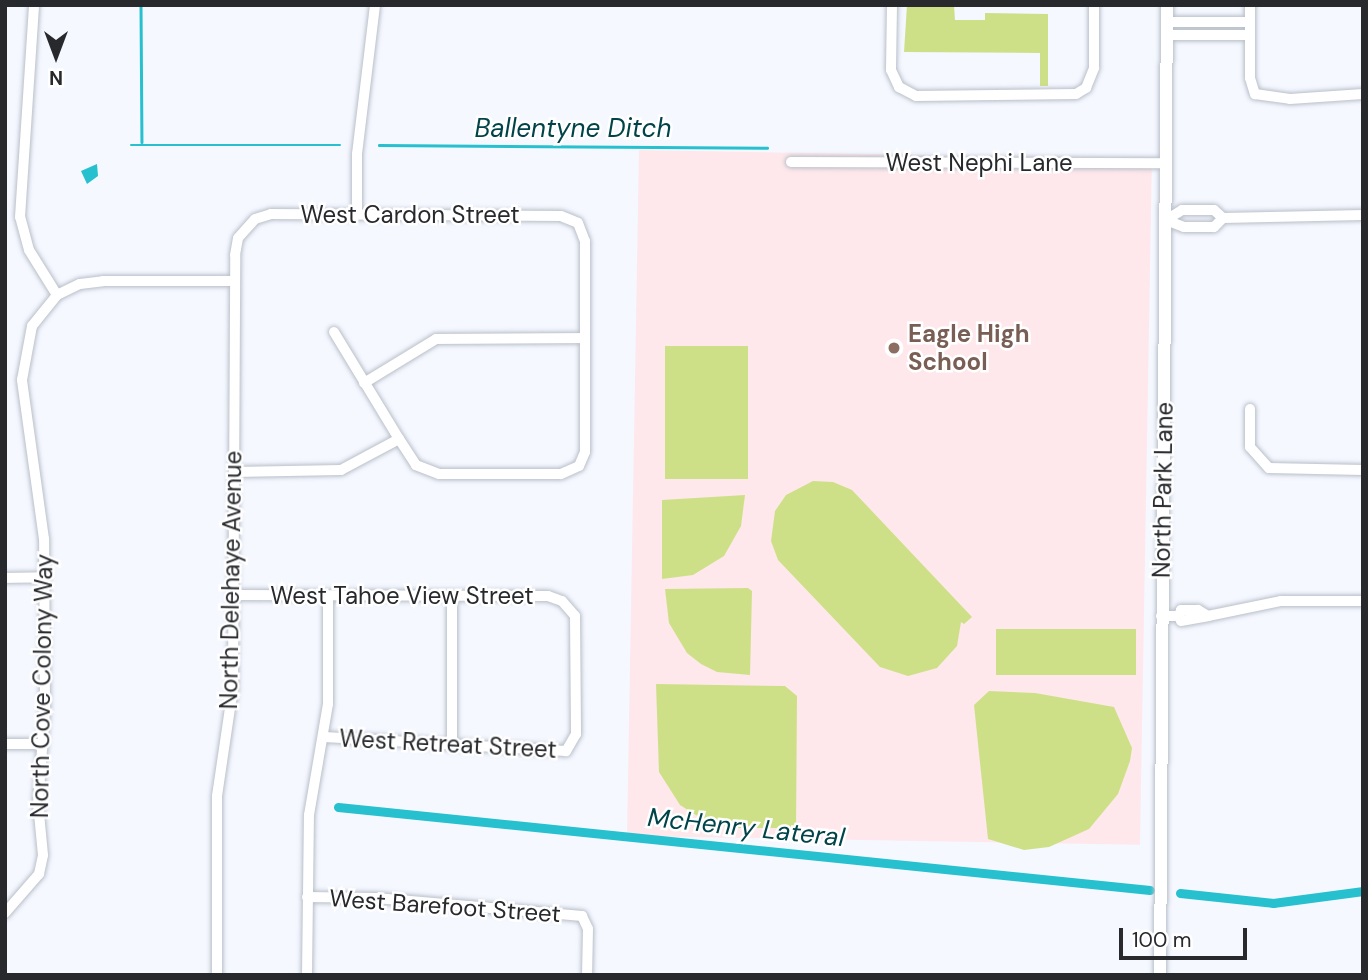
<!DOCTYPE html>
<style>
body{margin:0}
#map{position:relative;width:1368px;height:980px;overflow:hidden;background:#f5f8ff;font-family:"DM Sans",sans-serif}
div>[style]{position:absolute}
.education>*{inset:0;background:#fee8eb;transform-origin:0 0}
.green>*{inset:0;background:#cee087;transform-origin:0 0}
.water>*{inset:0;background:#26c0cf}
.stream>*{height:2.5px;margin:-1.25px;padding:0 1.25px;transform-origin:1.25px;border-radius:1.25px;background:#26c0cf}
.canal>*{height:9px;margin:-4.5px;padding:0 4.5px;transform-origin:4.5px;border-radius:4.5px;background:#26c0cf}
.roads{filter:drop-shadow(0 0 2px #b9bfc9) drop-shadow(0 0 2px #b9bfc9)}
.minor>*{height:10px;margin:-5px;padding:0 5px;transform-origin:5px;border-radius:5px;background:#fff}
.tertiary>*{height:12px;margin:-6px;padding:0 6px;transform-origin:6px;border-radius:6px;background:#fff}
.dots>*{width:19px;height:19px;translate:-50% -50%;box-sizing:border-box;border:4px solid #fff;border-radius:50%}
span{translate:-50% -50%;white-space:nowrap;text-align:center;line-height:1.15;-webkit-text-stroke:5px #fff;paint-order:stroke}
.street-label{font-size:24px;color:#27292d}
.education-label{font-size:24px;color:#785e54;font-weight:700}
.left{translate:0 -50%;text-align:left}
.water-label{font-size:26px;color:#004349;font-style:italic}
.frame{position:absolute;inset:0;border:7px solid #27292d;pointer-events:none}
.north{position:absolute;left:21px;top:21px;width:70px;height:70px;-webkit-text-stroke:5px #fff;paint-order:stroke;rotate:180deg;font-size:19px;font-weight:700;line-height:28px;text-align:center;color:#27292d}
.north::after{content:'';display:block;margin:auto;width:24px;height:32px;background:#27292d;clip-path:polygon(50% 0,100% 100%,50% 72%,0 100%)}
.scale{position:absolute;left:1119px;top:928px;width:128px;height:32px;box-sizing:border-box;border:4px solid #27292d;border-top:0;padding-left:9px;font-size:21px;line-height:24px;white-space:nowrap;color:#27292d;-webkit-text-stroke:5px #fff;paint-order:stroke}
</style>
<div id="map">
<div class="education">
<i style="left:639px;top:150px;width:513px;height:686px;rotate:1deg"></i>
</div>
<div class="green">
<i style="clip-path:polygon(907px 5px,954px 5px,955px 20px,985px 20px,985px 13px,1048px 14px,1048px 86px,1040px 86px,1040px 53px,904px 52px)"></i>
<i style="left:665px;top:346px;width:83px;height:133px"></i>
<i style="clip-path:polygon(813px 481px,833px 482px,852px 490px,972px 617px,964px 624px,961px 622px,957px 646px,937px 668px,908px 676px,880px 667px,778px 560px,771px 541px,775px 511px,786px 495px)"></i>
<i style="clip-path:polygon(745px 495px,741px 526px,724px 556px,693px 575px,662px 579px,662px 500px)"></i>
<i style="clip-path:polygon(748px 588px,752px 591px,750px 675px,717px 672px,701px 664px,687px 653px,669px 623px,665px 589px)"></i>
<i style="left:996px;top:629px;width:140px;height:46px"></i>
<i style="clip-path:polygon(656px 684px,785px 686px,797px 696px,796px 828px,733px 828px,699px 817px,680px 805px,659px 772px)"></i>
<i style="clip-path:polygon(989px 691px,1035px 693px,1114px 707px,1132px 748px,1130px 761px,1118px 794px,1089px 829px,1049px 847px,1024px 850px,988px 839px,974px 705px)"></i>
</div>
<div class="water">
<i style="clip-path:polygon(97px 164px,98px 176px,87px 184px,81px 171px)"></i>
</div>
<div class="stream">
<i style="left:141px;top:5px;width:137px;rotate:89.6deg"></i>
<i style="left:131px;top:145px;width:209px"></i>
<i style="left:379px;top:145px;width:388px;rotate:0.4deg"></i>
</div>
<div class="canal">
<i style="left:338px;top:807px;width:816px;rotate:5.84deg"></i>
<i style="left:1180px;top:893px;width:94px;rotate:6.1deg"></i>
<i style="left:1273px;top:903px;width:91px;rotate:-7.6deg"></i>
</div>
<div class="roads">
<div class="minor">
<i style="left:892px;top:5px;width:65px;rotate:90.9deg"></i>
<i style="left:891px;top:70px;width:19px;rotate:65deg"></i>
<i style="left:899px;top:87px;width:19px;rotate:28deg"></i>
<i style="left:916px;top:96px;width:160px;rotate:-0.7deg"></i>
<i style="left:1076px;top:94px;width:12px;rotate:-31deg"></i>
<i style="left:1086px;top:88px;width:22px;rotate:-68deg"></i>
<i style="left:1094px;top:68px;width:63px;rotate:-90deg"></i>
<i style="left:1250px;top:5px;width:73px;rotate:90deg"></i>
<i style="left:1250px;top:78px;width:17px;rotate:73deg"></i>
<i style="left:1255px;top:94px;width:35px;rotate:8deg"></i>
<i style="left:1290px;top:99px;width:73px;rotate:-3.9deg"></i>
<i style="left:1167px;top:22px;width:83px"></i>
<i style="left:1167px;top:35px;width:83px"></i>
<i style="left:791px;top:162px;width:375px;rotate:0.2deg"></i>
<i style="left:357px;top:214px;width:60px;rotate:-90deg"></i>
<i style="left:357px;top:154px;width:150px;rotate:-83.1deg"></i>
<i style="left:1223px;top:218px;width:13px;rotate:135deg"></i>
<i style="left:1214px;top:227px;width:30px;rotate:180deg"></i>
<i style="left:1184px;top:227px;width:19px;rotate:-159deg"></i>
<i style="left:1166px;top:220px;width:19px;rotate:-32deg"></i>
<i style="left:1182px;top:210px;width:32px"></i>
<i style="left:1214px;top:210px;width:12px;rotate:42deg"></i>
<i style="left:1223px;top:218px;width:140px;rotate:-1.2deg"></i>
<i style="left:57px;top:295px;width:25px;rotate:-26deg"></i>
<i style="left:80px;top:284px;width:23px;rotate:-7deg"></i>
<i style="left:103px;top:281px;width:132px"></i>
<i style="left:334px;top:332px;width:125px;rotate:58.7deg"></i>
<i style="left:364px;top:383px;width:84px;rotate:-31.4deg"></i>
<i style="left:436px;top:339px;width:149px;rotate:-0.4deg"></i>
<i style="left:1250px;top:409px;width:38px;rotate:90deg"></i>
<i style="left:1250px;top:447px;width:28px;rotate:48deg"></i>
<i style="left:1269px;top:468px;width:94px;rotate:1.2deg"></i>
<i style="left:5px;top:578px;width:39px;rotate:-1deg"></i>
<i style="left:234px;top:595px;width:314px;rotate:0.2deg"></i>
<i style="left:548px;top:596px;width:15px;rotate:20deg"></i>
<i style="left:562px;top:601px;width:20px;rotate:49deg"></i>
<i style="left:575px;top:616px;width:118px;rotate:89.5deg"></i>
<i style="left:576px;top:734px;width:20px;rotate:120deg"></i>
<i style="left:566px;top:751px;width:242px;rotate:-176.7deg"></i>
<i style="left:1161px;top:616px;width:18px"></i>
<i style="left:1179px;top:616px;width:5px;rotate:68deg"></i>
<i style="left:1181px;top:621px;width:27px;rotate:-10deg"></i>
<i style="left:1208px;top:616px;width:12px;rotate:-149deg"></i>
<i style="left:1198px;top:610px;width:17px;rotate:180deg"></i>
<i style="left:1181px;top:610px;width:6px;rotate:108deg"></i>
<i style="left:1208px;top:616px;width:75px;rotate:-11.6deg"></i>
<i style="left:1281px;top:601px;width:82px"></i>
<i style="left:5px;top:744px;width:37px"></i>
<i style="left:452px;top:746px;width:150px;rotate:-90deg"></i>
<i style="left:307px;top:897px;width:69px;rotate:0.8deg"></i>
<i style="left:376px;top:898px;width:207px;rotate:5deg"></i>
<i style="left:582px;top:916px;width:14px;rotate:65deg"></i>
<i style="left:588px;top:929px;width:46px;rotate:91.2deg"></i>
<i style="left:5px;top:913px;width:52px;rotate:-48.9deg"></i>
<i style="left:39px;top:874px;width:19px;rotate:-78deg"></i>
<i style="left:43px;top:855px;width:52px;rotate:-95.5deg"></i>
<i style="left:38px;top:803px;width:93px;rotate:-85.7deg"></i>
<i style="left:45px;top:710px;width:171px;rotate:-90.3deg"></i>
<i style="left:44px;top:539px;width:161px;rotate:-97.9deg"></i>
<i style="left:22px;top:380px;width:55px;rotate:-79.5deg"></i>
<i style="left:32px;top:326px;width:40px;rotate:-51deg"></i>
<i style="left:57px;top:295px;width:53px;rotate:-121.9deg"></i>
<i style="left:29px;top:250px;width:34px;rotate:-105deg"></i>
<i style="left:20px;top:217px;width:212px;rotate:-86.2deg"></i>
<i style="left:217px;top:975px;width:179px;rotate:-90deg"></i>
<i style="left:217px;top:796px;width:109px;rotate:-81.6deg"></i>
<i style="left:233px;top:688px;width:433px;rotate:-89.7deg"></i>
<i style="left:235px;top:255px;width:17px;rotate:-80deg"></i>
<i style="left:238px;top:238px;width:25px;rotate:-48deg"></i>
<i style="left:255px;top:219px;width:17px;rotate:-17deg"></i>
<i style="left:271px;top:214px;width:290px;rotate:0.4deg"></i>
<i style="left:561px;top:216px;width:18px;rotate:22deg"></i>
<i style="left:578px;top:223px;width:19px;rotate:69deg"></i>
<i style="left:585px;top:241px;width:211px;rotate:90deg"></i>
<i style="left:585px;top:452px;width:15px;rotate:113deg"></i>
<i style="left:579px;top:466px;width:20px;rotate:156deg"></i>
<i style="left:561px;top:474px;width:122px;rotate:180deg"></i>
<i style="left:439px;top:474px;width:25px;rotate:-159deg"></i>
<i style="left:416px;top:465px;width:31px;rotate:-123deg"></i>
<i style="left:399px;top:439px;width:66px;rotate:151.9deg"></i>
<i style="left:341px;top:470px;width:107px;rotate:178.9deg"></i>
<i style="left:307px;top:975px;width:160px;rotate:-89.3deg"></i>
<i style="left:309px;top:815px;width:113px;rotate:-80.3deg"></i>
<i style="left:328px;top:704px;width:108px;rotate:-90deg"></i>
</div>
<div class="tertiary">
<i style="left:1160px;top:975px;width:970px;rotate:-89.59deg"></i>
</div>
</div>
<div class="dots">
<i style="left:894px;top:348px;background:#8d6e63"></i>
</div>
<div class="street-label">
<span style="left:979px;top:163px">West Nephi Lane</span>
<span style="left:410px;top:215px">West Cardon Street</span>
<span style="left:1163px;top:490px;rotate:-89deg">North Park Lane</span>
<span style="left:231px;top:580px;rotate:-89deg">North Delehaye Avenue</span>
<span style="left:402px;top:596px">West Tahoe View Street</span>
<span style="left:42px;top:686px;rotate:-89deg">North Cove Colony Way</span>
<span style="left:448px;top:744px;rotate:3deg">West Retreat Street</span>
<span style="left:445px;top:906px;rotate:4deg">West Barefoot Street</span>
</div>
<div class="education-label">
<span class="left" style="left:908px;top:348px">Eagle High<br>School</span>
</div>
<div class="water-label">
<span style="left:573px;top:129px">Ballentyne Ditch</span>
<span style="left:746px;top:828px;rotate:6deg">McHenry Lateral</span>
</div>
<div class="frame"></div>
<div class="north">N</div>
<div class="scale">100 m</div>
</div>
